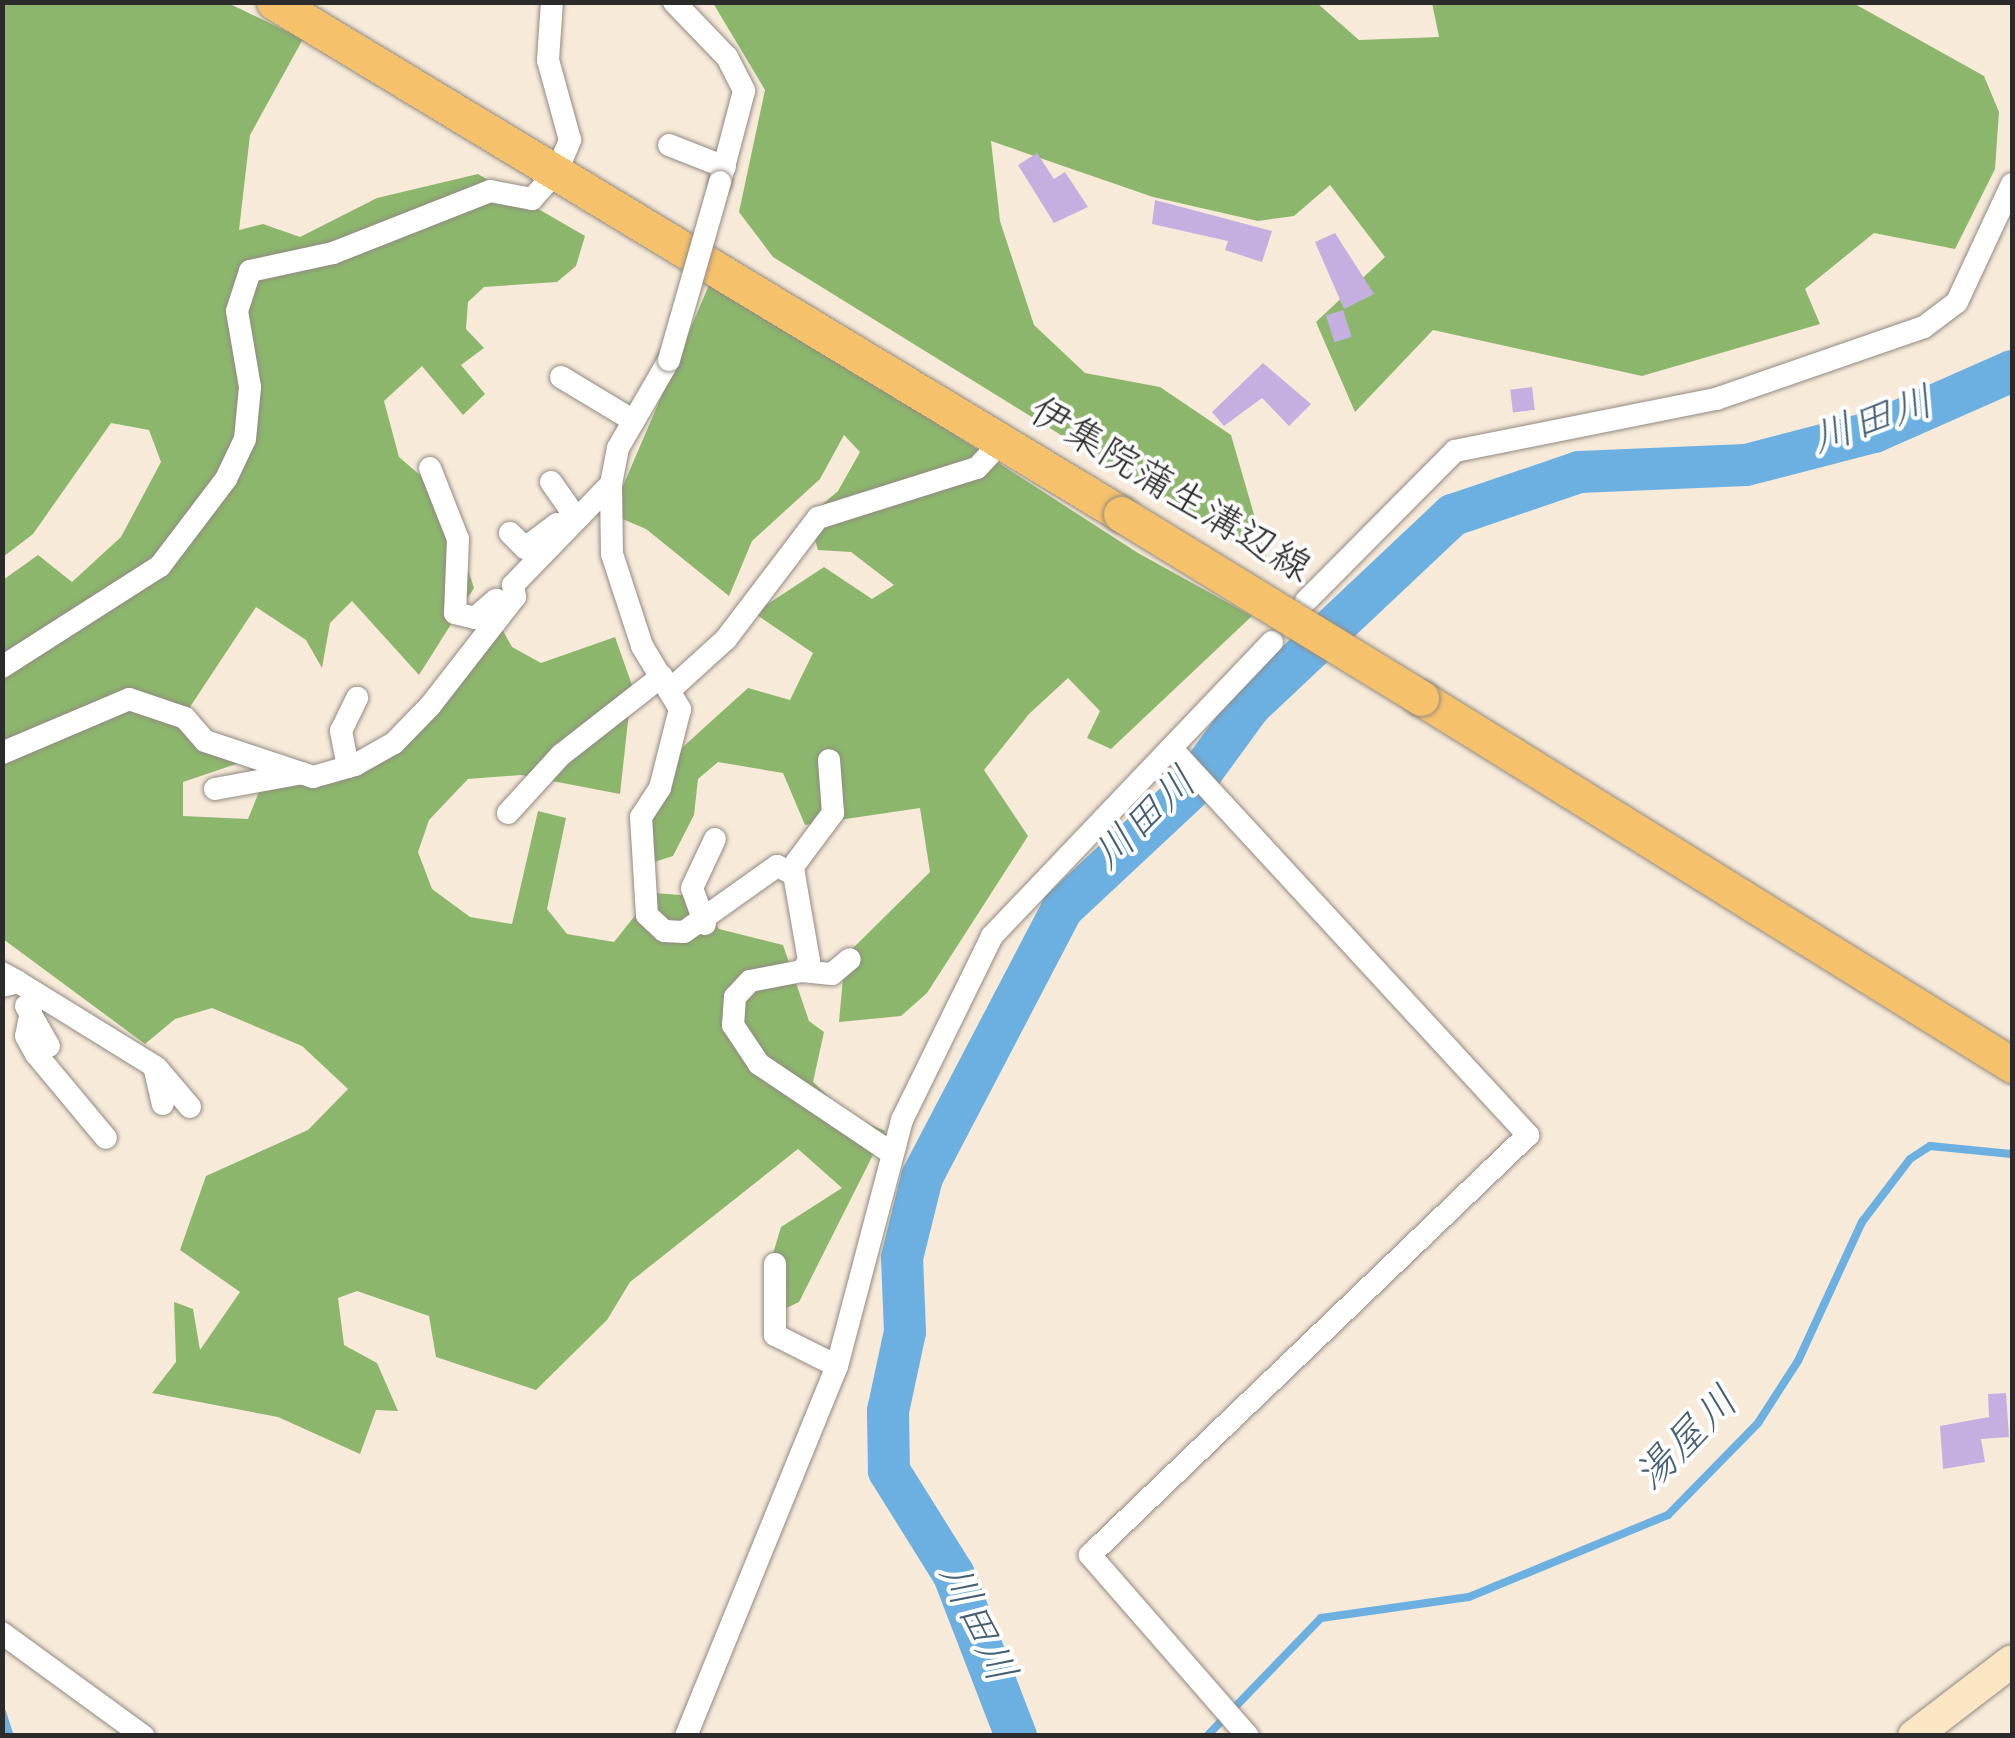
<!DOCTYPE html>
<meta charset="utf-8">
<style>
body{margin:0}
#map{position:relative;width:2015px;height:1738px;overflow:hidden;background:#f7ead9;font-family:Dekko,"Klee One",sans-serif}
div>[style]{position:absolute}
.forest>*{inset:0;background:#8cb66c}
.stream>*{height:8px;margin:-4px;padding:0 4px;transform-origin:4px;border-radius:4px;background:#6cb0e1}
.river>*{height:42px;margin:-21px;padding:0 21px;transform-origin:21px;border-radius:21px;background:#6cb0e1}
.building>*{inset:0;background:#c5afe0;transform-origin:0 0}
.roads{filter:drop-shadow(0 0 2px #918a82) drop-shadow(0 0 2px #918a82)}
.street>*{height:22px;margin:-11px;padding:0 11px;transform-origin:11px;border-radius:11px;background:#fff}
.secondary>*{height:32px;margin:-16px;padding:0 16px;transform-origin:16px;border-radius:16px;background:#fbe6c4}
.primary>*{height:35px;margin:-17.5px;padding:0 17.5px;transform-origin:17.5px;border-radius:17.5px;background:#f5c16b}
.bridges{filter:drop-shadow(0 0 2px #918a82) drop-shadow(0 0 2px #918a82)}
.street-bridge>*{height:22px;margin:-11px;padding:0 11px;transform-origin:11px;border-radius:11px;background:#fff}
.primary-bridge>*{height:35px;margin:-17.5px;padding:0 17.5px;transform-origin:17.5px;border-radius:17.5px;background:#f5c16b}
span{translate:-50% -50%;white-space:nowrap;text-align:center;line-height:1.15;-webkit-text-stroke:8px #fff;paint-order:stroke}
.street-label{font-size:40px;color:#2b2b2b}
.water-label{font-size:42px;color:#456074;font-style:italic}
.frame{position:absolute;inset:0;border:5px solid #2b2b2b;pointer-events:none}
</style>
<div id="map">
<div class="forest">
<i style="clip-path:polygon(3px 3px,228px 3px,303px 39px,250px 135px,239px 230px,263px 224px,300px 237px,377px 198px,478px 174px,585px 236px,576px 266px,557px 282px,484px 287px,468px 302px,466px 329px,484px 348px,461px 365px,485px 394px,463px 415px,422px 366px,384px 401px,399px 457px,443px 495px,474px 588px,419px 675px,352px 601px,330px 623px,322px 668px,306px 640px,256px 607px,190px 707px,194px 731px,248px 760px,183px 782px,183px 816px,248px 819px,265px 777px,348px 762px,428px 716px,497px 620px,512px 647px,541px 663px,615px 637px,632px 685px,620px 794px,521px 775px,468px 779px,429px 820px,418px 852px,432px 889px,470px 917px,512px 924px,538px 811px,566px 818px,547px 909px,567px 934px,614px 942px,653px 893px,695px 896px,719px 929px,783px 945px,809px 1021px,824px 1032px,813px 1082px,848px 1115px,885px 1131px,799px 1302px,768px 1317px,766px 1277px,781px 1227px,842px 1188px,798px 1149px,630px 1282px,607px 1320px,536px 1390px,436px 1357px,429px 1316px,357px 1291px,338px 1298px,344px 1345px,377px 1363px,398px 1411px,376px 1410px,360px 1454px,278px 1417px,152px 1393px,176px 1362px,174px 1302px,193px 1309px,200px 1350px,240px 1292px,180px 1250px,206px 1176px,308px 1130px,348px 1089px,302px 1046px,212px 1008px,175px 1019px,145px 1044px,3px 939px,3px 580px,38px 555px,72px 582px,121px 537px,161px 462px,149px 430px,111px 423px,33px 534px,3px 557px)"></i>
<i style="clip-path:polygon(713px 3px,1317px 3px,1359px 40px,1439px 37px,1432px 3px,1853px 3px,1984px 76px,1999px 112px,1995px 169px,1955px 249px,1874px 233px,1805px 289px,1820px 324px,1642px 376px,1433px 330px,1355px 412px,1316px 322px,1385px 257px,1330px 185px,1294px 216px,1258px 221px,1153px 197px,991px 141px,1000px 221px,1034px 325px,1085px 373px,1160px 387px,1231px 435px,1268px 563px,773px 257px,739px 212px,765px 90px)"></i>
<i style="clip-path:polygon(712px 278px,1138px 553px,1252px 616px,1111px 749px,1087px 738px,1100px 711px,1068px 678px,1029px 714px,984px 770px,1028px 836px,927px 993px,901px 1016px,839px 1022px,845px 956px,930px 872px,920px 808px,805px 825px,783px 773px,718px 762px,698px 779px,694px 815px,673px 856px,642px 866px,650px 789px,674px 755px,748px 688px,790px 700px,813px 653px,754px 613px,824px 567px,872px 599px,894px 585px,851px 552px,818px 550px,808px 517px,838px 491px,860px 452px,844px 435px,820px 479px,752px 541px,729px 596px,646px 529px,611px 514px)"></i>
</div>
<div class="stream">
<i style="left:2px;top:1712px;width:25px;rotate:72deg"></i>
<i style="left:1207px;top:1736px;width:164px;rotate:-46deg"></i>
<i style="left:1321px;top:1618px;width:149px;rotate:-8.1deg"></i>
<i style="left:1469px;top:1597px;width:215px;rotate:-22.4deg"></i>
<i style="left:1668px;top:1515px;width:129px;rotate:-45.6deg"></i>
<i style="left:1758px;top:1423px;width:74px;rotate:-57.2deg"></i>
<i style="left:1798px;top:1361px;width:153px;rotate:-65.3deg"></i>
<i style="left:1862px;top:1222px;width:79px;rotate:-52.7deg"></i>
<i style="left:1910px;top:1159px;width:24px;rotate:-33deg"></i>
<i style="left:1930px;top:1146px;width:82px;rotate:5.6deg"></i>
</div>
<div class="river">
<i style="left:1016px;top:1736px;width:173px;rotate:-111.1deg"></i>
<i style="left:954px;top:1575px;width:123px;rotate:-122deg"></i>
<i style="left:889px;top:1471px;width:60px;rotate:-91deg"></i>
<i style="left:888px;top:1411px;width:81px;rotate:-77.9deg"></i>
<i style="left:905px;top:1332px;width:74px;rotate:-92.3deg"></i>
<i style="left:902px;top:1258px;width:83px;rotate:-76.1deg"></i>
<i style="left:922px;top:1177px;width:302px;rotate:-62.4deg"></i>
<i style="left:1062px;top:909px;width:173px;rotate:-43.1deg"></i>
<i style="left:1188px;top:791px;width:105px;rotate:-53.9deg"></i>
<i style="left:1250px;top:706px;width:279px;rotate:-43.3deg"></i>
<i style="left:1453px;top:515px;width:133px;rotate:-18.8deg"></i>
<i style="left:1579px;top:472px;width:167px;rotate:-2.4deg"></i>
<i style="left:1746px;top:465px;width:132px;rotate:-14.5deg"></i>
<i style="left:1874px;top:432px;width:151px;rotate:-23.8deg"></i>
</div>
<div class="building">
<i style="clip-path:polygon(1037px 153px,1054px 179px,1065px 172px,1088px 207px,1054px 223px,1018px 165px)"></i>
<i style="clip-path:polygon(1155px 200px,1272px 231px,1262px 262px,1225px 250px,1228px 241px,1152px 224px)"></i>
<i style="clip-path:polygon(1335px 233px,1374px 294px,1344px 309px,1315px 242px)"></i>
<i style="left:1343px;top:310px;width:28px;height:18px;rotate:72deg"></i>
<i style="clip-path:polygon(1263px 363px,1311px 404px,1289px 426px,1262px 398px,1224px 426px,1212px 412px)"></i>
<i style="left:1532px;top:387px;width:23px;height:22px;rotate:83deg"></i>
<i style="clip-path:polygon(2006px 1393px,2009px 1437px,1981px 1439px,1985px 1462px,1943px 1469px,1940px 1426px,1989px 1417px,1988px 1394px)"></i>
</div>
<div class="roads">
<div class="street">
<i style="left:674px;top:2px;width:76px;rotate:46.1deg"></i>
<i style="left:727px;top:57px;width:38px;rotate:63deg"></i>
<i style="left:744px;top:91px;width:94px;rotate:104.8deg"></i>
<i style="left:669px;top:145px;width:60px;rotate:21.4deg"></i>
<i style="left:669px;top:360px;width:102px;rotate:120.1deg"></i>
<i style="left:618px;top:448px;width:37px;rotate:101deg"></i>
<i style="left:611px;top:484px;width:70px;rotate:89.2deg"></i>
<i style="left:612px;top:554px;width:97px;rotate:71.9deg"></i>
<i style="left:642px;top:646px;width:74px;rotate:58.9deg"></i>
<i style="left:680px;top:709px;width:81px;rotate:104.2deg"></i>
<i style="left:660px;top:788px;width:35px;rotate:123deg"></i>
<i style="left:641px;top:817px;width:98px;rotate:86.5deg"></i>
<i style="left:647px;top:915px;width:23px;rotate:43deg"></i>
<i style="left:664px;top:931px;width:20px;rotate:3deg"></i>
<i style="left:684px;top:932px;width:114px;rotate:-35.4deg"></i>
<i style="left:777px;top:866px;width:19px;rotate:25deg"></i>
<i style="left:794px;top:874px;width:88px;rotate:80.2deg"></i>
<i style="left:809px;top:961px;width:12px;rotate:125deg"></i>
<i style="left:802px;top:971px;width:53px;rotate:169.1deg"></i>
<i style="left:750px;top:981px;width:22px;rotate:133deg"></i>
<i style="left:735px;top:997px;width:28px;rotate:94deg"></i>
<i style="left:733px;top:1025px;width:47px;rotate:56.3deg"></i>
<i style="left:759px;top:1064px;width:161px;rotate:33.9deg"></i>
<i style="left:561px;top:377px;width:85px;rotate:31.1deg"></i>
<i style="left:430px;top:468px;width:76px;rotate:68.5deg"></i>
<i style="left:458px;top:539px;width:74px;rotate:92.3deg"></i>
<i style="left:455px;top:613px;width:21px;rotate:14deg"></i>
<i style="left:475px;top:618px;width:28px;rotate:-41deg"></i>
<i style="left:551px;top:482px;width:45px;rotate:54.9deg"></i>
<i style="left:510px;top:533px;width:21px;rotate:45deg"></i>
<i style="left:525px;top:548px;width:40px;rotate:-37deg"></i>
<i style="left:1306px;top:601px;width:211px;rotate:-45.2deg"></i>
<i style="left:1455px;top:451px;width:266px;rotate:-11.3deg"></i>
<i style="left:1716px;top:399px;width:220px;rotate:-19.1deg"></i>
<i style="left:1924px;top:327px;width:41px;rotate:-37.1deg"></i>
<i style="left:1957px;top:302px;width:130px;rotate:-65deg"></i>
<i style="left:2px;top:667px;width:188px;rotate:-32.6deg"></i>
<i style="left:160px;top:566px;width:109px;rotate:-52.8deg"></i>
<i style="left:226px;top:479px;width:44px;rotate:-64.6deg"></i>
<i style="left:245px;top:439px;width:52px;rotate:-84.5deg"></i>
<i style="left:250px;top:387px;width:77px;rotate:-99.7deg"></i>
<i style="left:237px;top:311px;width:42px;rotate:-72deg"></i>
<i style="left:250px;top:271px;width:85px;rotate:-12.2deg"></i>
<i style="left:333px;top:253px;width:169px;rotate:-21.5deg"></i>
<i style="left:490px;top:191px;width:43px;rotate:10.8deg"></i>
<i style="left:532px;top:199px;width:38px;rotate:-48deg"></i>
<i style="left:557px;top:171px;width:34px;rotate:-67deg"></i>
<i style="left:570px;top:140px;width:83px;rotate:-105.4deg"></i>
<i style="left:548px;top:60px;width:58px;rotate:-86.1deg"></i>
<i style="left:671px;top:689px;width:74px;rotate:-42.3deg"></i>
<i style="left:726px;top:639px;width:152px;rotate:-52.8deg"></i>
<i style="left:818px;top:518px;width:167px;rotate:-17.5deg"></i>
<i style="left:977px;top:468px;width:35px;rotate:-47deg"></i>
<i style="left:1171px;top:748px;width:527px;rotate:47.31deg"></i>
<i style="left:1528px;top:1135px;width:607px;rotate:136.2deg"></i>
<i style="left:1090px;top:1555px;width:240px;rotate:48.9deg"></i>
<i style="left:2px;top:753px;width:138px;rotate:-23deg"></i>
<i style="left:129px;top:699px;width:59px;rotate:18.7deg"></i>
<i style="left:185px;top:718px;width:30px;rotate:49deg"></i>
<i style="left:205px;top:741px;width:114px;rotate:18.4deg"></i>
<i style="left:313px;top:777px;width:44px;rotate:-15.9deg"></i>
<i style="left:355px;top:765px;width:45px;rotate:-29.4deg"></i>
<i style="left:394px;top:743px;width:52px;rotate:-45.8deg"></i>
<i style="left:430px;top:706px;width:138px;rotate:-52.1deg"></i>
<i style="left:515px;top:597px;width:12px;rotate:-99deg"></i>
<i style="left:513px;top:585px;width:141px;rotate:-45.9deg"></i>
<i style="left:348px;top:767px;width:37px;rotate:-101deg"></i>
<i style="left:341px;top:731px;width:37px;rotate:-64deg"></i>
<i style="left:215px;top:789px;width:88px;rotate:-10.4deg"></i>
<i style="left:508px;top:813px;width:79px;rotate:-47.6deg"></i>
<i style="left:561px;top:755px;width:128px;rotate:-38deg"></i>
<i style="left:789px;top:872px;width:74px;rotate:-53.3deg"></i>
<i style="left:833px;top:813px;width:53px;rotate:-94.3deg"></i>
<i style="left:705px;top:924px;width:38px;rotate:-110deg"></i>
<i style="left:692px;top:888px;width:54px;rotate:-64.9deg"></i>
<i style="left:802px;top:971px;width:30px;rotate:6deg"></i>
<i style="left:832px;top:974px;width:23px;rotate:-40deg"></i>
<i style="left:2px;top:973px;width:18px;rotate:29deg"></i>
<i style="left:18px;top:982px;width:16px;rotate:166deg"></i>
<i style="left:18px;top:982px;width:160px;rotate:31.7deg"></i>
<i style="left:154px;top:1066px;width:39px;rotate:77deg"></i>
<i style="left:26px;top:1006px;width:46px;rotate:60.1deg"></i>
<i style="left:31px;top:1011px;width:25px;rotate:101deg"></i>
<i style="left:26px;top:1036px;width:21px;rotate:61deg"></i>
<i style="left:36px;top:1054px;width:109px;rotate:50.2deg"></i>
<i style="left:157px;top:1068px;width:51px;rotate:49.8deg"></i>
<i style="left:775px;top:1264px;width:71px;rotate:90deg"></i>
<i style="left:775px;top:1335px;width:69px;rotate:26.6deg"></i>
<i style="left:2px;top:1633px;width:175px;rotate:36.1deg"></i>
<i style="left:686px;top:1736px;width:400px;rotate:-67.8deg"></i>
<i style="left:837px;top:1366px;width:254px;rotate:-75.2deg"></i>
<i style="left:902px;top:1120px;width:205px;rotate:-63.9deg"></i>
<i style="left:992px;top:936px;width:406px;rotate:-46.4deg"></i>
</div>
<div class="secondary">
<i style="left:1914px;top:1736px;width:123px;rotate:-37.4deg"></i>
</div>
<div class="primary">
<i style="left:274px;top:2px;width:990px;rotate:31.15deg"></i>
<i style="left:1421px;top:698px;width:696px;rotate:31.84deg"></i>
</div>
</div>
<div class="bridges">
<div class="street-bridge">
<i style="left:669px;top:360px;width:185px;rotate:-74deg"></i>
</div>
<div class="primary-bridge">
<i style="left:1121px;top:514px;width:352px;rotate:31.5deg"></i>
</div>
</div>
<div class="street-label">
<span style="left:1168px;top:494px;rotate:31deg">伊集院蒲生溝辺線</span>
</div>
<div class="water-label">
<span style="left:1874px;top:425px;rotate:-19deg">川田川</span>
<span style="left:1148px;top:822px;rotate:-44deg">川田川</span>
<span style="left:1690px;top:1442px;rotate:-45deg">湯屋川</span>
<span style="left:973px;top:1625px;rotate:65deg">川田川</span>
</div>
<div class="frame"></div>
</div>
